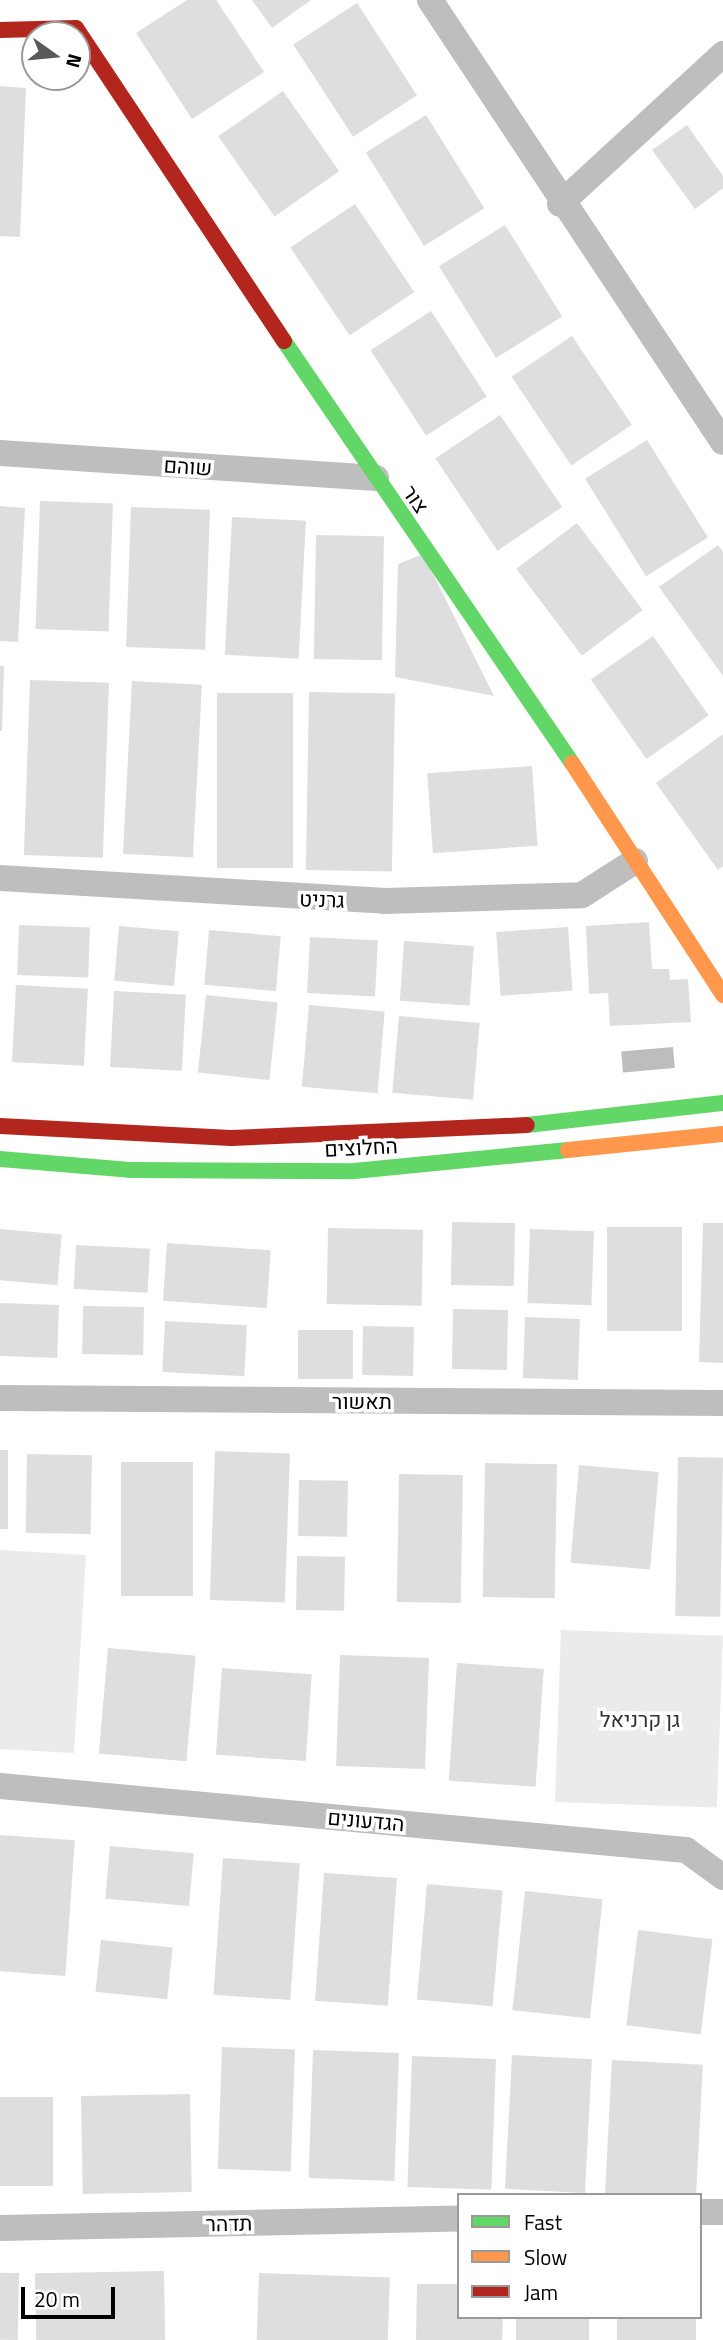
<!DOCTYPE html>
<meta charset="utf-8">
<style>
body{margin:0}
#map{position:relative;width:723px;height:2340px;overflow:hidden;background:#fff;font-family:"Titillium Web",Heebo,sans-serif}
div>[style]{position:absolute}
.green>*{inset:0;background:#ebebeb;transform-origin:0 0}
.water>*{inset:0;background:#bdbdbd;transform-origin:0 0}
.building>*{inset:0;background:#dedede;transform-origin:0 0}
.street>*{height:26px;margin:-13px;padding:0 13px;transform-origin:13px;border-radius:13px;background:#bebebe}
.fast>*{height:16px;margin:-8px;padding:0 8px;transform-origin:8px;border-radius:8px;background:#63d668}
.slow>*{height:16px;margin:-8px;padding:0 8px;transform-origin:8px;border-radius:8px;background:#ff974d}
.jam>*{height:16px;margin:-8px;padding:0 8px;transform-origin:8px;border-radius:8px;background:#b3261e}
span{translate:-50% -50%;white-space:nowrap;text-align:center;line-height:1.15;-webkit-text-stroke:7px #fff;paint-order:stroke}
.street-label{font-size:21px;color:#000}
.park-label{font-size:21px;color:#313131}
.legend{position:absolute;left:457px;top:2193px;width:245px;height:126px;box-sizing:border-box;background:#fff;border:2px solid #999;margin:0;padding:9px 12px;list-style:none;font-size:21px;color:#000}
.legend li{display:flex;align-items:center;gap:14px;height:35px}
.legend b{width:35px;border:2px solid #999}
.north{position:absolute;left:21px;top:21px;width:70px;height:70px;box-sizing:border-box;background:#fff;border:2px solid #999;border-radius:50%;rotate:105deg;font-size:19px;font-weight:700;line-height:28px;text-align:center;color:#000}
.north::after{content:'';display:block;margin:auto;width:24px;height:32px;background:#595959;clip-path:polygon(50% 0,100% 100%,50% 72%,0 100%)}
.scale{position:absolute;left:21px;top:2287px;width:94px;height:32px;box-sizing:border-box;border:4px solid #000;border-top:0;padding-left:9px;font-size:21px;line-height:24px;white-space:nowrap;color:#000;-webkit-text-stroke:5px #fff;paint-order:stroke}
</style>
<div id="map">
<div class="green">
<i style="clip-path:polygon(0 1550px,86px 1555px,74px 1753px,0 1749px)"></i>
<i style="left:561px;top:1630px;width:162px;height:172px;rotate:2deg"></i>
</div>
<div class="water">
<i style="left:673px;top:1047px;width:21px;height:52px;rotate:85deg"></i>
</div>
<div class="building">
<i style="clip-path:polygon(187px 0,216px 0,264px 72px,192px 119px,136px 33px)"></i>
<i style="clip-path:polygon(252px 0,311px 0,272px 28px)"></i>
<i style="left:357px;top:3px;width:110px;height:76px;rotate:57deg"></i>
<i style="clip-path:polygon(0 86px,26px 88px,20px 237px,0 236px)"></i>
<i style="left:283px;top:91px;width:98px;height:79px;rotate:55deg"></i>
<i style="left:426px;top:115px;width:110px;height:71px;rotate:58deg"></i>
<i style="clip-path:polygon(687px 125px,723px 176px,723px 188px,695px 209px,652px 150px)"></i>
<i style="left:355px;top:204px;width:106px;height:78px;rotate:56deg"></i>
<i style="left:505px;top:225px;width:108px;height:78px;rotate:58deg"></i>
<i style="left:431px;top:311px;width:102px;height:72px;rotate:57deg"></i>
<i style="left:572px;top:336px;width:107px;height:73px;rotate:56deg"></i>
<i style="left:500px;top:415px;width:111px;height:78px;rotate:56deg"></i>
<i style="left:647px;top:440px;width:115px;height:73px;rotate:58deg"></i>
<i style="left:40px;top:501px;width:73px;height:128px;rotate:2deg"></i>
<i style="clip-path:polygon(0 506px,25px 508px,18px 642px,0 641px)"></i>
<i style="left:131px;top:507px;width:79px;height:140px;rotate:2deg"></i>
<i style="left:232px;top:517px;width:74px;height:138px;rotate:3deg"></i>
<i style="left:577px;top:523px;width:109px;height:76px;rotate:53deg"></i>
<i style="left:316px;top:535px;width:68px;height:124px;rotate:1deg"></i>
<i style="clip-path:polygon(718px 545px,723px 552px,723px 676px,659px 587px)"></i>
<i style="clip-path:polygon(423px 554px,494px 696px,395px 677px,398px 564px)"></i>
<i style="left:653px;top:636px;width:97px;height:76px;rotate:55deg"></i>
<i style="clip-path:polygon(0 666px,4px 666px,2px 731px,0 731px)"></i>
<i style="left:30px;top:680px;width:79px;height:175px;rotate:2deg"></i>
<i style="left:132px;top:681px;width:70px;height:173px;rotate:3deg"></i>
<i style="left:309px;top:692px;width:86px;height:178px;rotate:1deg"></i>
<i style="left:217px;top:693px;width:76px;height:175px"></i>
<i style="clip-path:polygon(723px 734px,723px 866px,718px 870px,656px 783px)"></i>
<i style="left:532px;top:766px;width:80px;height:105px;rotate:86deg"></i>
<i style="clip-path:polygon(649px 922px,652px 969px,669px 969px,670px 980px,688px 979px,691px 1022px,610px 1026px,608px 993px,589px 994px,586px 926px)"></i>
<i style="left:19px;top:925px;width:71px;height:50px;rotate:2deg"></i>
<i style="left:119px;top:926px;width:60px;height:55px;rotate:5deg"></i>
<i style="left:568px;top:927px;width:64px;height:72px;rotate:86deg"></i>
<i style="left:209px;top:930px;width:72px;height:55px;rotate:5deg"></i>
<i style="left:310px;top:937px;width:68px;height:56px;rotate:3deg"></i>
<i style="left:404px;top:941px;width:70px;height:60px;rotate:4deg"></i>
<i style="left:16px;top:985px;width:72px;height:77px;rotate:3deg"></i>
<i style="left:114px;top:991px;width:72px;height:76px;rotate:3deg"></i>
<i style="left:206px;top:995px;width:72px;height:78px;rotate:6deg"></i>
<i style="left:309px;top:1005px;width:76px;height:82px;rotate:5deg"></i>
<i style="left:399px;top:1016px;width:81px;height:77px;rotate:5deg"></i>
<i style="left:452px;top:1222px;width:63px;height:63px;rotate:1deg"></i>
<i style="clip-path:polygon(703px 1223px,723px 1223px,723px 1363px,699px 1362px)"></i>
<i style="left:607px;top:1227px;width:75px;height:104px"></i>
<i style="left:328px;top:1228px;width:95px;height:76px;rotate:1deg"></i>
<i style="left:0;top:1229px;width:62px;height:51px;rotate:5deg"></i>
<i style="left:530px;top:1229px;width:64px;height:74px;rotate:2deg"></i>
<i style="left:167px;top:1243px;width:104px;height:58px;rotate:4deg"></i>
<i style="left:76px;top:1245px;width:74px;height:44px;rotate:3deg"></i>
<i style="left:0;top:1303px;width:59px;height:53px;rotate:2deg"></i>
<i style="left:83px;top:1306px;width:61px;height:48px;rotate:1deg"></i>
<i style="left:453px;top:1309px;width:55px;height:60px;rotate:1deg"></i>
<i style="left:525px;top:1317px;width:55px;height:61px;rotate:2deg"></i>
<i style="left:165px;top:1321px;width:82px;height:51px;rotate:3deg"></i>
<i style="left:363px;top:1326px;width:51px;height:49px;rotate:1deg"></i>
<i style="left:298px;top:1330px;width:55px;height:49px"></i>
<i style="left:0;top:1450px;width:8px;height:79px"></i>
<i style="left:215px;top:1451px;width:75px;height:149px;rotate:2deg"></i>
<i style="left:27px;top:1454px;width:65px;height:79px;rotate:1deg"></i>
<i style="left:678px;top:1457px;width:45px;height:159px;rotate:1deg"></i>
<i style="left:121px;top:1462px;width:72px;height:134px"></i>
<i style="left:485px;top:1463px;width:72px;height:134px;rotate:1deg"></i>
<i style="left:579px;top:1465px;width:80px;height:98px;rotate:5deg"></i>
<i style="left:399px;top:1474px;width:64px;height:128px;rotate:1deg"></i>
<i style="left:299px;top:1480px;width:49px;height:56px;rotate:1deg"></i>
<i style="left:297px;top:1556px;width:48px;height:54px;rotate:1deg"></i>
<i style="left:108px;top:1648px;width:88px;height:106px;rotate:5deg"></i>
<i style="left:340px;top:1655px;width:89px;height:111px;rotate:2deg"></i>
<i style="left:457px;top:1663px;width:87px;height:118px;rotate:4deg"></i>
<i style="left:222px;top:1668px;width:90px;height:87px;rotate:4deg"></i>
<i style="left:0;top:1835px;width:75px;height:136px;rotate:4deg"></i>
<i style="left:110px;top:1846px;width:84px;height:53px;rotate:5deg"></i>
<i style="left:223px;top:1858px;width:77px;height:137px;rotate:4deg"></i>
<i style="left:324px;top:1873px;width:73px;height:128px;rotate:4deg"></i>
<i style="left:427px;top:1884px;width:76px;height:116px;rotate:5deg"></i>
<i style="left:525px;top:1891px;width:78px;height:120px;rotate:6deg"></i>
<i style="left:638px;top:1930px;width:75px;height:96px;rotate:7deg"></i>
<i style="left:101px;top:1940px;width:72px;height:52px;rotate:6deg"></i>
<i style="left:222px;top:2047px;width:73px;height:122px;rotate:2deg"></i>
<i style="left:313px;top:2050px;width:86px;height:128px;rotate:2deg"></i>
<i style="left:512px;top:2055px;width:80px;height:134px;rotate:3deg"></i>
<i style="left:412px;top:2056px;width:84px;height:131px;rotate:2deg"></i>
<i style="left:612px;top:2060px;width:91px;height:135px;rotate:3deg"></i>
<i style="left:190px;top:2094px;width:98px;height:109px;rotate:89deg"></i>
<i style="left:0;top:2097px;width:53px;height:89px"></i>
<i style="left:164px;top:2271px;width:69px;height:129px;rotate:89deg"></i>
<i style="left:19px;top:2273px;width:67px;height:19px;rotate:91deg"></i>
<i style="left:259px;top:2273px;width:131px;height:67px;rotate:2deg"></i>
<i style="clip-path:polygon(417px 2284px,459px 2284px,459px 2317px,503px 2317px,502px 2340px,416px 2340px)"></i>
<i style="left:516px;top:2317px;width:73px;height:23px"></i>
<i style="left:617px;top:2317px;width:79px;height:23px"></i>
</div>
<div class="street">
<i style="left:430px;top:0;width:530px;rotate:56.46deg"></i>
<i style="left:560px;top:204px;width:222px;rotate:-42.6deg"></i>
<i style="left:0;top:453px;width:377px;rotate:3.8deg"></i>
<i style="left:0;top:878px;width:386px;rotate:3.4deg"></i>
<i style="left:385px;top:901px;width:197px;rotate:-1.7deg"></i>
<i style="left:582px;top:895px;width:63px;rotate:-32.7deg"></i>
<i style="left:0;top:1398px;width:723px;rotate:0.4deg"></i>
<i style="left:0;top:1786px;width:689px;rotate:5.33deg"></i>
<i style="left:686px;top:1850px;width:46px;rotate:36.1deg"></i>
<i style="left:700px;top:2212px;width:23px"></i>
<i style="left:0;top:2228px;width:459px;rotate:-1.2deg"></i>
</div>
<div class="fast">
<i style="left:284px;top:341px;width:511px;rotate:55.69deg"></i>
<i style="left:527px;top:1125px;width:197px;rotate:-6.4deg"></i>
<i style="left:0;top:1159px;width:130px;rotate:4.8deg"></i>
<i style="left:130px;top:1170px;width:224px;rotate:0.3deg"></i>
<i style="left:354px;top:1171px;width:215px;rotate:-5.6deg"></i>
</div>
<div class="slow">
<i style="left:572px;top:763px;width:277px;rotate:56.9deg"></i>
<i style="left:568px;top:1150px;width:156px;rotate:-5.9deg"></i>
</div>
<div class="jam">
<i style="left:0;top:30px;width:76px;rotate:-1.5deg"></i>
<i style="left:76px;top:28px;width:376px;rotate:56.4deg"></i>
<i style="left:0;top:1126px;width:231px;rotate:3deg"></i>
<i style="left:231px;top:1138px;width:296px;rotate:-2.5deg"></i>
</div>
<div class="street-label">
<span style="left:188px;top:466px;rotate:4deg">שוהם</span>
<span style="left:416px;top:499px;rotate:55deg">צור</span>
<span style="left:322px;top:899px;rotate:2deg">גרניט</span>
<span style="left:361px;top:1147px;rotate:-3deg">החלוצים</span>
<span style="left:362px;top:1401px">תאשור</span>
<span style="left:366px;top:1820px;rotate:5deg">הגדעונים</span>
<span style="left:229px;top:2223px;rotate:-1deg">תדהר</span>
</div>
<div class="park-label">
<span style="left:640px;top:1719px">גן קרניאל</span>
</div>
<ul class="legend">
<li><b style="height:9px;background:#63d668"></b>Fast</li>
<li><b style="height:9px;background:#ff974d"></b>Slow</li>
<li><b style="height:9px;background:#b3261e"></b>Jam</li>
</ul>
<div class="north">N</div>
<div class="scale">20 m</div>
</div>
